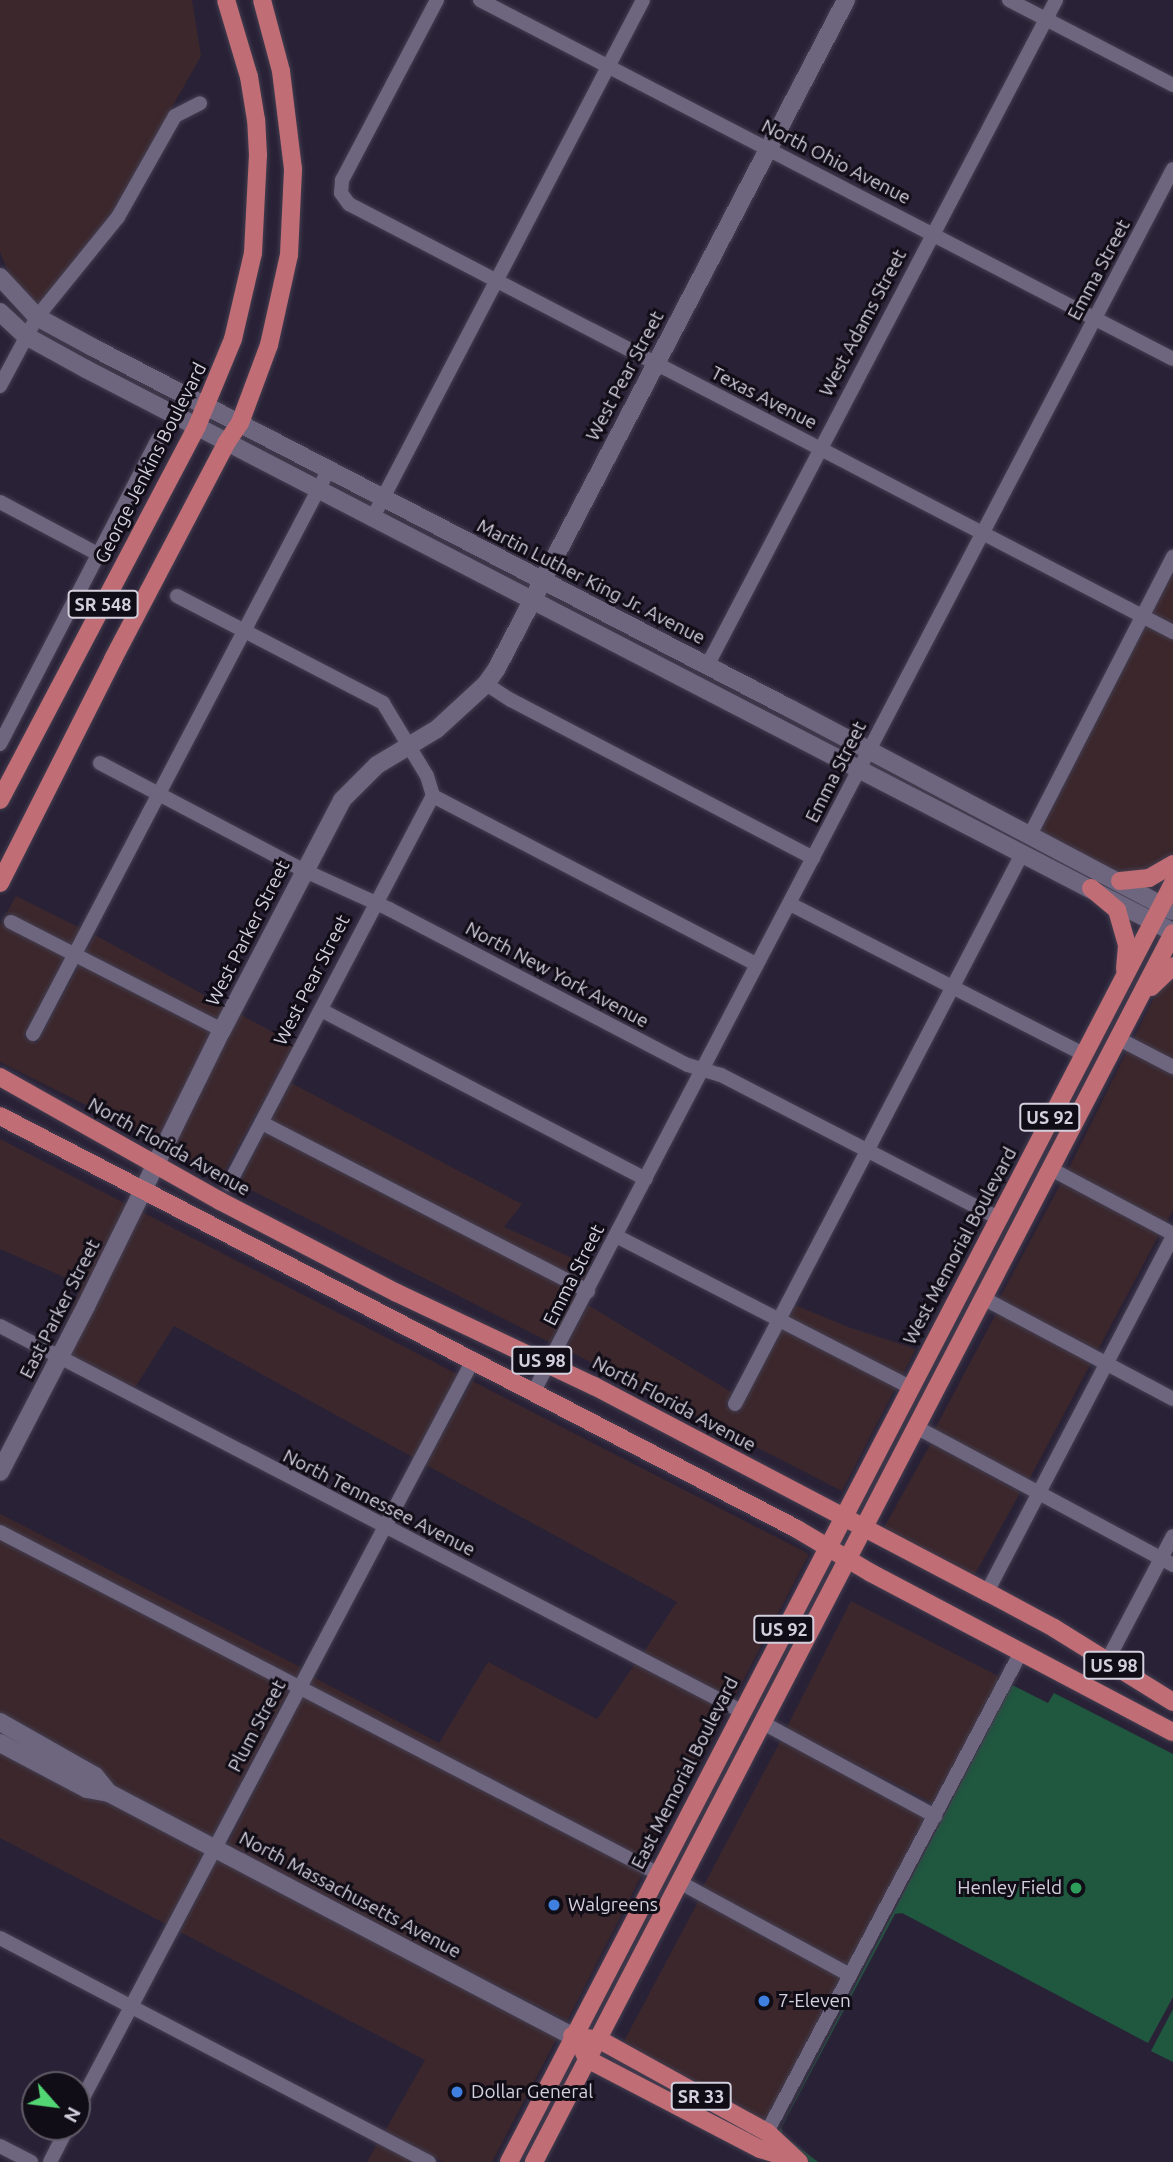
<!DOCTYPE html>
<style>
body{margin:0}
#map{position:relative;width:1173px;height:2162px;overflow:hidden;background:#292237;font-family:Ubuntu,sans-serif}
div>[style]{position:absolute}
.commercial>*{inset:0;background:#3b272c;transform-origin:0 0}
.green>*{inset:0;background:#1f573f}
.roads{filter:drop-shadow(0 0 2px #443e50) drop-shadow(0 0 2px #443e50)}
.street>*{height:14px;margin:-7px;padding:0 7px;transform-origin:7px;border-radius:7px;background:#6e667f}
.secondary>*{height:18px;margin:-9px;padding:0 9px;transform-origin:9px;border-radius:9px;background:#6e667f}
.primary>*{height:18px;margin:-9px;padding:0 9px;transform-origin:9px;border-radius:9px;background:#c06d75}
.dots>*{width:19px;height:19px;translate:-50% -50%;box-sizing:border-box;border:4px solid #110d17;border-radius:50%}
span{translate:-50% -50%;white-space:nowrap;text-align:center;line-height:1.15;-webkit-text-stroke:6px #110d17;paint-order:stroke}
.shield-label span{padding:2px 5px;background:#110d17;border:2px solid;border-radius:5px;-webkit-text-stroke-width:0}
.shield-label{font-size:18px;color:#d3cfdd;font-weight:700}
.street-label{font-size:19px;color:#d3cfdd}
.poi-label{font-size:19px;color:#d3cfdd}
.right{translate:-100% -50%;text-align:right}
.left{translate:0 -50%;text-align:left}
.north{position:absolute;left:21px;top:2071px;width:70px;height:70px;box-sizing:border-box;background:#110d17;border:2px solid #5f5b66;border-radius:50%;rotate:118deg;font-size:19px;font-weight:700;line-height:28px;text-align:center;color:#d3cfdd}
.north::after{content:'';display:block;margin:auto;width:24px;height:32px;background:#52d673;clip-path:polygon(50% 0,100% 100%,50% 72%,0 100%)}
</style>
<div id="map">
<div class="commercial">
<i style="clip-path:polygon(0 0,192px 0,201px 56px,112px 213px,38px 305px,13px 283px,0 252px)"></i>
<i style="clip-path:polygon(1173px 573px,1173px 625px,1152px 614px)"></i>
<i style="clip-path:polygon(1146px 625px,1173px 639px,1173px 854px,1146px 872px,1121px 875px,1040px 833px)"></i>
<i style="clip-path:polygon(16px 896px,82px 929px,74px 946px,8px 913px,3px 924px,68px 957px,24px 1037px,37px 1043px,80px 963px,213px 1032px,159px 1142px,0 1062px,0 925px)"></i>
<i style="clip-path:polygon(95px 935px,226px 1007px,218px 1021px,86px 952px)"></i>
<i style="clip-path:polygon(1173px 975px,1173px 1060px,1133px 1040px,1158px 990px)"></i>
<i style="left:238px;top:1013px;width:65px;height:152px;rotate:29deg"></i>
<i style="clip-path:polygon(1127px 1051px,1173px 1074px,1173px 1210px,1166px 1223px,1068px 1170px)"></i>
<i style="clip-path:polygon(291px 1083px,522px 1204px,504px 1227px,592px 1267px,584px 1282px,271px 1121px)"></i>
<i style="left:265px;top:1132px;width:352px;height:58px;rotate:27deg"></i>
<i style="clip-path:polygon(0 1139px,128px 1205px,55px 1348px,82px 1285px,0 1249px)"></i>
<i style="left:1062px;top:1181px;width:111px;height:134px;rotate:28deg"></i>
<i style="clip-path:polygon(140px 1211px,459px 1375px,414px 1458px,174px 1326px,134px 1389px,69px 1355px)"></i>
<i style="clip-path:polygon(588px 1305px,733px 1393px,726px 1406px,738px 1412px,782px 1329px,896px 1387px,842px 1491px,565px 1349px)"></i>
<i style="clip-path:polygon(795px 1305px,848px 1327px,916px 1349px,902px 1376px,787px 1318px)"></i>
<i style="left:997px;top:1312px;width:107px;height:133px;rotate:28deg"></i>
<i style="clip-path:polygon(472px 1381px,809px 1554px,733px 1700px,643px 1653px,677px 1602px,426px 1465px)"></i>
<i style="left:931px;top:1443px;width:102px;height:99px;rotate:29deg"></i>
<i style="left:0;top:1514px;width:338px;height:11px;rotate:27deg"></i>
<i style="clip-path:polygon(0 1539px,290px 1690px,211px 1839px,116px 1790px,0 1715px)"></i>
<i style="left:851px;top:1601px;width:167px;height:143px;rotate:27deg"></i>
<i style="clip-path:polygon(488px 1662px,597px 1719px,635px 1664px,727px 1711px,649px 1861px,308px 1685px,313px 1677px,439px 1743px)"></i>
<i style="left:303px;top:1696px;width:383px;height:170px;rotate:27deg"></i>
<i style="left:781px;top:1740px;width:165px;height:167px;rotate:28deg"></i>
<i style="clip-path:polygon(0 1750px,106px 1799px,205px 1850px,168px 1925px,0 1838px)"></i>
<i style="clip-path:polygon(218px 1857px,558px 2036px,492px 2162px,443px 2162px,385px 2131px,425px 2060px,180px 1932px)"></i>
<i style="left:699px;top:1900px;width:162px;height:166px;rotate:28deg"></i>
<i style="clip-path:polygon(378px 2142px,416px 2162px,367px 2162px)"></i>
</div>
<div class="green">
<i style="clip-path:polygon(1012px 1685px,1048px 1703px,1054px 1693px,1173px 1754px,1173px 1997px,1148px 2043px,902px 1913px,895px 1914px,781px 2128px,783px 2135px,818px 2162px,809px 2162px,778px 2133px)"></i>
<i style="clip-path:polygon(1173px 2009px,1173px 2062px,1151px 2051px)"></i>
</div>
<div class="roads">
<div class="street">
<i style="left:437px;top:0;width:204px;rotate:117.8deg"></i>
<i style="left:342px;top:180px;width:13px;rotate:94deg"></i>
<i style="left:341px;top:193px;width:14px;rotate:54deg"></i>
<i style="left:349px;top:204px;width:929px;rotate:27.45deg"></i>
<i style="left:480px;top:0;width:780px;rotate:27.39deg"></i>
<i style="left:1009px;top:0;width:185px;rotate:27.4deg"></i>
<i style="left:0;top:386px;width:78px;rotate:-61.8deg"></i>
<i style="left:37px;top:317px;width:129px;rotate:-51deg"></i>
<i style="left:118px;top:217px;width:116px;rotate:-60.6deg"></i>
<i style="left:175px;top:116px;width:28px;rotate:-27deg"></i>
<i style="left:0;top:502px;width:111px;rotate:28deg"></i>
<i style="left:372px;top:519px;width:585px;rotate:-62.43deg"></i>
<i style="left:177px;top:596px;width:232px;rotate:27.4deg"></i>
<i style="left:383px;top:703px;width:85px;rotate:58.9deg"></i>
<i style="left:427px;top:776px;width:21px;rotate:73deg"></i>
<i style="left:707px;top:666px;width:752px;rotate:-62.34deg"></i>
<i style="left:486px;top:684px;width:30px;rotate:33deg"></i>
<i style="left:511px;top:700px;width:341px;rotate:27.6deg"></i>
<i style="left:0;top:744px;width:343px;rotate:-62.6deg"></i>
<i style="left:100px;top:763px;width:229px;rotate:27.8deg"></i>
<i style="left:303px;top:870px;width:94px;rotate:24.4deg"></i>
<i style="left:389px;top:909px;width:337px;rotate:27.6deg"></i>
<i style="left:688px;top:1065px;width:34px;rotate:17deg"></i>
<i style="left:721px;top:1075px;width:312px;rotate:27.3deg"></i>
<i style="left:433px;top:796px;width:365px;rotate:27.5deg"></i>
<i style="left:1030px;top:835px;width:313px;rotate:-62.8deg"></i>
<i style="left:790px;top:904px;width:329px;rotate:27.1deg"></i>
<i style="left:11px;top:922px;width:237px;rotate:27.1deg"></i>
<i style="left:321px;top:1010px;width:366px;rotate:27.5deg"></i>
<i style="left:33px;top:1034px;width:636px;rotate:-62.35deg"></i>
<i style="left:1119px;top:1039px;width:61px;rotate:27.4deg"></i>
<i style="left:262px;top:1123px;width:367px;rotate:27.3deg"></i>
<i style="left:1051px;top:1169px;width:138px;rotate:28deg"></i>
<i style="left:229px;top:1184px;width:438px;rotate:-62.3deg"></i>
<i style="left:616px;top:1236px;width:331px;rotate:27.2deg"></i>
<i style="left:985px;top:1299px;width:213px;rotate:28deg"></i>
<i style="left:0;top:1326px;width:835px;rotate:27.45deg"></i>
<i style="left:533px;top:1393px;width:1381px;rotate:-62.4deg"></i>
<i style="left:735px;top:1404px;width:620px;rotate:-62.44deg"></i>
<i style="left:916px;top:1427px;width:292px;rotate:28.2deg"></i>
<i style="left:0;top:1532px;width:740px;rotate:27.43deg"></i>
<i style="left:987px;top:1592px;width:402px;rotate:-62.4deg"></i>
<i style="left:1107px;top:1661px;width:141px;rotate:-62.2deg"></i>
<i style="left:763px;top:1723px;width:196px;rotate:28.4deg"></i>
<i style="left:681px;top:1883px;width:192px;rotate:28.6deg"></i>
<i style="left:0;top:1938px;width:484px;rotate:27.6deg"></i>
<i style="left:77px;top:2109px;width:845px;rotate:-62.13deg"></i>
<i style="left:767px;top:2132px;width:543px;rotate:-62.11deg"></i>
<i style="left:0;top:2146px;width:35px;rotate:27deg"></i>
<i style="left:50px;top:2162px;width:39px;rotate:-63deg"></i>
</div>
<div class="secondary">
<i style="left:0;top:277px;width:54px;rotate:47.2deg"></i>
<i style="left:37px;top:317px;width:63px;rotate:28.6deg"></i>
<i style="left:92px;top:347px;width:785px;rotate:27.38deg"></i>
<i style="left:789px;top:708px;width:434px;rotate:27.9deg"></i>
<i style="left:0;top:312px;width:35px;rotate:43deg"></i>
<i style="left:26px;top:336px;width:68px;rotate:28.8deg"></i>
<i style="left:86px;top:369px;width:1224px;rotate:27.38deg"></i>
<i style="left:0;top:1472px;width:187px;rotate:-62.6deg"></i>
<i style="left:86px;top:1306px;width:308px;rotate:-63.8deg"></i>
<i style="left:222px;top:1030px;width:259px;rotate:-62.4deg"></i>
<i style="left:342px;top:800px;width:49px;rotate:-45deg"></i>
<i style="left:377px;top:765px;width:70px;rotate:-31deg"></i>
<i style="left:437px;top:729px;width:67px;rotate:-42.6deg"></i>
<i style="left:486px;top:684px;width:19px;rotate:-55deg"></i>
<i style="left:497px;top:668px;width:754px;rotate:-62.41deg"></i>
<i style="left:0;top:1722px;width:109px;rotate:29.6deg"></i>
<i style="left:95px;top:1776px;width:22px;rotate:51deg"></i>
<i style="left:0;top:1743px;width:98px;rotate:27.9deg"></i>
<i style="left:87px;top:1789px;width:22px;rotate:10deg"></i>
<i style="left:109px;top:1793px;width:523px;rotate:27.69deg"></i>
</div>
<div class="primary">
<i style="left:0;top:800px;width:423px;rotate:-62.2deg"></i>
<i style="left:197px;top:426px;width:94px;rotate:-67.5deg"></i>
<i style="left:233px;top:339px;width:88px;rotate:-76.9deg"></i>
<i style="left:253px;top:253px;width:98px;rotate:-87.1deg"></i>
<i style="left:258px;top:155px;width:35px;rotate:-93deg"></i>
<i style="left:256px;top:120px;width:44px;rotate:-99.2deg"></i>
<i style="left:249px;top:77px;width:80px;rotate:-106.6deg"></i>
<i style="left:1120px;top:881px;width:29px;rotate:-6deg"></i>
<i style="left:1149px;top:878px;width:28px;rotate:-30deg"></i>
<i style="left:0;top:883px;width:251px;rotate:-63.2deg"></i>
<i style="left:113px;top:659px;width:245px;rotate:-62.3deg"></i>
<i style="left:227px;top:442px;width:23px;rotate:-56deg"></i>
<i style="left:240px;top:423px;width:83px;rotate:-69.6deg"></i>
<i style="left:269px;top:345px;width:92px;rotate:-77.5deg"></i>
<i style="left:289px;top:255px;width:86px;rotate:-87.3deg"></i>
<i style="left:293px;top:169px;width:99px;rotate:-97deg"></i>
<i style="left:281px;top:71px;width:73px;rotate:-105deg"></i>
<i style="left:1091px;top:888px;width:34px;rotate:40deg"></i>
<i style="left:1117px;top:910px;width:37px;rotate:74deg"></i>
<i style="left:1127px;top:946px;width:23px;rotate:95deg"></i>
<i style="left:1151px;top:987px;width:30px;rotate:-44deg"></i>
<i style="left:0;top:1077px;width:253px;rotate:29.4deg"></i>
<i style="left:220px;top:1201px;width:199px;rotate:27.5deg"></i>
<i style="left:397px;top:1293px;width:218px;rotate:25.3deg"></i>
<i style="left:594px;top:1386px;width:444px;rotate:27.7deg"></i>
<i style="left:987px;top:1592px;width:76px;rotate:28.2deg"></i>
<i style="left:1054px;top:1628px;width:140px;rotate:31.9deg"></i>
<i style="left:0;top:1116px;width:898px;rotate:27.39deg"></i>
<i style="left:797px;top:1529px;width:86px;rotate:30.7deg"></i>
<i style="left:871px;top:1573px;width:341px;rotate:27.8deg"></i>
<i style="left:572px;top:2036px;width:28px;rotate:8deg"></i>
<i style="left:600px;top:2040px;width:191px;rotate:28.9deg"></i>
<i style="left:767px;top:2132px;width:44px;rotate:43.2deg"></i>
<i style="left:584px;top:2053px;width:9px;rotate:54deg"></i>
<i style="left:589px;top:2060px;width:193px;rotate:27.5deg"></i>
<i style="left:760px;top:2149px;width:37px;rotate:17deg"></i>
<i style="left:509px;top:2162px;width:1441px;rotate:-62.56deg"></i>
<i style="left:534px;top:2162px;width:1385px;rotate:-62.53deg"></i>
</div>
</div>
<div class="dots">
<i style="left:1076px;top:1888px;background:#2e9e5b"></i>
<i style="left:554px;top:1905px;background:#3f7fe0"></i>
<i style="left:764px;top:2001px;background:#3f7fe0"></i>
<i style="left:457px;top:2092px;background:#3f7fe0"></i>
</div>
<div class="shield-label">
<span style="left:103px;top:604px">SR 548</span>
<span style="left:1050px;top:1117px">US 92</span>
<span style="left:542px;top:1360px">US 98</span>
<span style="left:784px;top:1629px">US 92</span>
<span style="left:1114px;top:1665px">US 98</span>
<span style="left:701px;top:2096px">SR 33</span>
</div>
<div class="street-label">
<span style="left:836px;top:162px;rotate:27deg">North Ohio Avenue</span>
<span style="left:1099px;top:270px;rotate:-62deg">Emma Street</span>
<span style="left:863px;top:323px;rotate:-62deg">West Adams Street</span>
<span style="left:625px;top:376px;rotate:-62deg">West Pear Street</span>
<span style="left:764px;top:398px;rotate:27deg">Texas Avenue</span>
<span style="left:151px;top:463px;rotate:-63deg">George Jenkins Boulevard</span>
<span style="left:591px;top:582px;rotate:27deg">Martin Luther King Jr. Avenue</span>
<span style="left:836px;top:772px;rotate:-63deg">Emma Street</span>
<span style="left:248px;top:933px;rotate:-63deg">West Parker Street</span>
<span style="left:557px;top:975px;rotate:28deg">North New York Avenue</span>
<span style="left:312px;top:980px;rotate:-63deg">West Pear Street</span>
<span style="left:169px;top:1147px;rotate:29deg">North Florida Avenue</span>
<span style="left:960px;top:1246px;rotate:-62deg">West Memorial Boulevard</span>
<span style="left:574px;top:1275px;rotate:-63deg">Emma Street</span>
<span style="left:60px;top:1309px;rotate:-63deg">East Parker Street</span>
<span style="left:674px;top:1404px;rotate:28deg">North Florida Avenue</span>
<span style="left:379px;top:1503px;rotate:27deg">North Tennessee Avenue</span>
<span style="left:257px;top:1726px;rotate:-62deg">Plum Street</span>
<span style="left:685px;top:1773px;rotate:-63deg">East Memorial Boulevard</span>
<span style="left:350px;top:1895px;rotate:28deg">North Massachusetts Avenue</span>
</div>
<div class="poi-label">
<span class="right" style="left:1062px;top:1888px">Henley Field</span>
<span class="left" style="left:568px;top:1905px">Walgreens</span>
<span class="left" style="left:778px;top:2001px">7-Eleven</span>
<span class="left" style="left:471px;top:2092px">Dollar General</span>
</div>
<div class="north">N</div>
</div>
